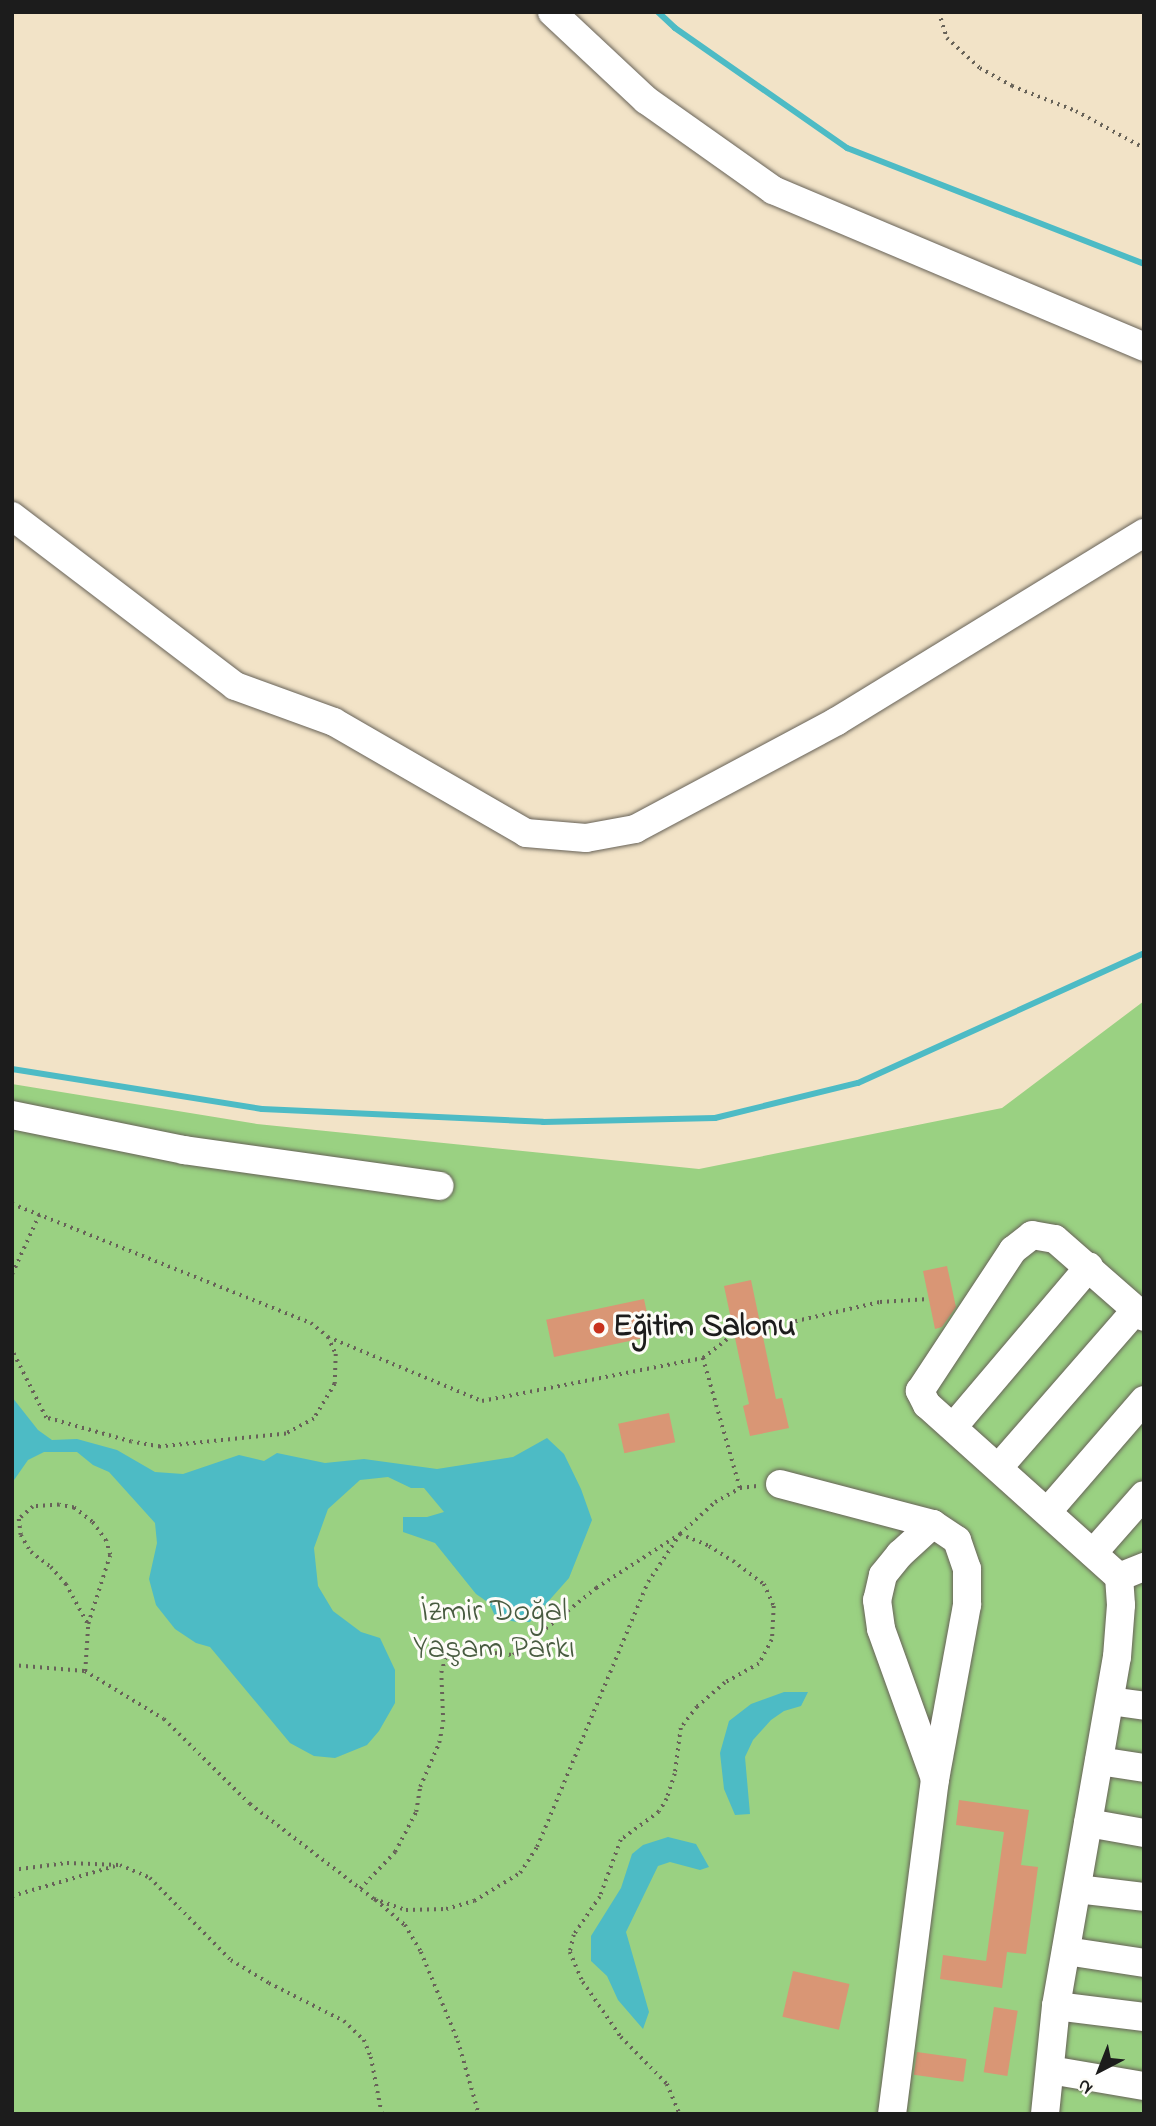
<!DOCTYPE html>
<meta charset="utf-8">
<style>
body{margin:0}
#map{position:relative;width:1156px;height:2126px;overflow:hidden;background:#f2e3c7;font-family:"Indie Flower",sans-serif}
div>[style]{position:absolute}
.green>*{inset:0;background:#9ad182}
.water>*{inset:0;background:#4dbbc5}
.stream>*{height:6px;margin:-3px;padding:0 3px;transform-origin:3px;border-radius:3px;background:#4dbbc5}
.building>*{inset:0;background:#d99675;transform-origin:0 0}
.path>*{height:3.5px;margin-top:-1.75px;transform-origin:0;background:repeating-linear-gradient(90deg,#676258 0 2px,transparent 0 7px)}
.roads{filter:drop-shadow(0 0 2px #676258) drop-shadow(0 0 2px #676258)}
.minor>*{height:28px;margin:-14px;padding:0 14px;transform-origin:14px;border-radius:14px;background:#fff}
.dots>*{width:19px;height:19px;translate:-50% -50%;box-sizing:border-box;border:4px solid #fdfcf7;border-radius:50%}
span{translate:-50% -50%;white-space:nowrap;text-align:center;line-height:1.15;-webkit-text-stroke:6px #fdfcf7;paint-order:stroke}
.poi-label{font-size:32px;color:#1c1c1c;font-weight:700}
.left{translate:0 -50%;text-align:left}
.park-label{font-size:32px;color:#485b40}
.frame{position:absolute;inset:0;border:14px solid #1c1c1c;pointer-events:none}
.north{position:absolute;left:1065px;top:2035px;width:70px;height:70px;-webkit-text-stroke:5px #fdfcf7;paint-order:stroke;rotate:222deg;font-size:19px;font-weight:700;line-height:28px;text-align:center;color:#1c1c1c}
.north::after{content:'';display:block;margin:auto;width:24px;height:32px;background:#1c1c1c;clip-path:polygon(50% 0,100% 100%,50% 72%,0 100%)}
</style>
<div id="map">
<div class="green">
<i style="clip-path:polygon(1144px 1001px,1144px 2114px,12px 2114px,12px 1084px,257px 1124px,699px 1169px,1002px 1108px)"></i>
</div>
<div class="water">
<i style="clip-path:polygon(12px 1397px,38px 1430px,52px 1440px,77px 1439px,117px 1450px,155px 1472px,183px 1474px,239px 1455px,264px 1461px,277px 1453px,325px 1463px,364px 1459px,437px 1469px,513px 1457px,547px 1438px,564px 1454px,581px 1489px,592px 1520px,569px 1578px,530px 1622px,517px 1622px,496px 1618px,489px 1603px,476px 1594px,435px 1543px,403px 1532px,403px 1517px,427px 1517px,444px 1512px,424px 1488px,411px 1488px,388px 1477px,360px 1480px,328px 1509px,314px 1548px,318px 1586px,333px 1611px,361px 1632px,380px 1638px,395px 1670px,395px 1703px,379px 1731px,367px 1745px,335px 1758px,314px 1756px,290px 1743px,210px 1647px,196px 1643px,175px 1629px,156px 1605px,149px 1579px,157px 1543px,155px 1523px,109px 1472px,93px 1465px,77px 1452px,44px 1452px,28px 1460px,12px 1483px)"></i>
<i style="clip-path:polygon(784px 1692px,808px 1692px,801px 1706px,784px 1711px,771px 1720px,753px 1740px,745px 1757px,750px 1814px,735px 1815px,724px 1789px,720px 1753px,729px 1721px,751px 1704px)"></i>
<i style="clip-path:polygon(668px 1837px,696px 1844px,709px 1867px,700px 1870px,670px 1862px,658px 1866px,626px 1932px,649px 2012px,643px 2029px,618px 2000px,607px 1976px,591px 1961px,591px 1936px,621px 1888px,632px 1854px,643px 1845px)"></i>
</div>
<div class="stream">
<i style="left:658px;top:12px;width:23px;rotate:43deg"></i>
<i style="left:675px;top:28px;width:210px;rotate:34.9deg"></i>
<i style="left:847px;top:148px;width:319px;rotate:21.3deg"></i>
<i style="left:12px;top:1069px;width:253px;rotate:9.1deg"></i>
<i style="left:262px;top:1109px;width:281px;rotate:2.6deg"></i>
<i style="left:543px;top:1122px;width:172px;rotate:-1.3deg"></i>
<i style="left:715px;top:1118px;width:147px;rotate:-13.8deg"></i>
<i style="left:858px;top:1083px;width:314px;rotate:-24.4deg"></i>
</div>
<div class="building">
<i style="clip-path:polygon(947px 1266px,956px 1307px,942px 1327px,935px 1329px,923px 1271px)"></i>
<i style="clip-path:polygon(751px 1280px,776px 1399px,782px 1398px,789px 1428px,750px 1436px,743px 1406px,749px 1404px,724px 1286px)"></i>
<i style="left:644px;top:1299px;width:38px;height:100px;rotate:78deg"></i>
<i style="left:669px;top:1413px;width:30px;height:52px;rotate:78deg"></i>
<i style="clip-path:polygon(959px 1800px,1029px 1810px,1021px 1865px,1038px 1867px,1026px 1954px,1007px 1952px,1002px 1988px,940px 1979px,943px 1955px,986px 1961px,1004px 1832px,956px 1825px)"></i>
<i style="left:793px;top:1971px;width:58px;height:47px;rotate:13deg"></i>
<i style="left:994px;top:2007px;width:24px;height:66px;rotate:9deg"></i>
<i style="left:917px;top:2052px;width:50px;height:23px;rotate:8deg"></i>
</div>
<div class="path">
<i style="left:939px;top:12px;width:27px;rotate:73deg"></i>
<i style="left:947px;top:38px;width:45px;rotate:42.3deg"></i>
<i style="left:980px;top:68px;width:37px;rotate:29deg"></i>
<i style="left:1012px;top:86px;width:69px;rotate:21.3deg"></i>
<i style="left:1076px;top:111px;width:77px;rotate:28.6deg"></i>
<i style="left:12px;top:1204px;width:322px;rotate:21.7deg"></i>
<i style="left:311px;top:1323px;width:22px;rotate:39deg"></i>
<i style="left:328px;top:1337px;width:19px;rotate:65deg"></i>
<i style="left:336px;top:1354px;width:30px;rotate:92deg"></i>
<i style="left:335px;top:1384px;width:41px;rotate:121deg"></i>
<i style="left:314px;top:1419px;width:32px;rotate:152deg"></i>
<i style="left:286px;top:1434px;width:127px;rotate:174.1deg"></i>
<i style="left:160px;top:1447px;width:29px;rotate:-170deg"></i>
<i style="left:131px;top:1442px;width:88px;rotate:-164.2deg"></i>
<i style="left:46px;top:1418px;width:75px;rotate:-116.9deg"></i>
<i style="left:12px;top:1274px;width:65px;rotate:-65.4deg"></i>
<i style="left:761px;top:1329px;width:122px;rotate:-12.8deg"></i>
<i style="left:880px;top:1302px;width:49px;rotate:-3.5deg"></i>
<i style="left:328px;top:1337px;width:167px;rotate:22.6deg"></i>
<i style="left:482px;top:1401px;width:225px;rotate:-11deg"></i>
<i style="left:703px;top:1358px;width:39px;rotate:-38deg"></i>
<i style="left:703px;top:1358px;width:135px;rotate:74.1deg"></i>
<i style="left:12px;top:1665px;width:73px;rotate:4.7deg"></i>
<i style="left:85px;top:1671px;width:92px;rotate:31.3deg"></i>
<i style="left:164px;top:1719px;width:121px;rotate:44.7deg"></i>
<i style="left:250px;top:1804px;width:156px;rotate:37.5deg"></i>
<i style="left:374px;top:1899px;width:34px;rotate:19deg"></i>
<i style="left:406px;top:1910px;width:40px;rotate:-1.4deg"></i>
<i style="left:446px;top:1909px;width:29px;rotate:-16deg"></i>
<i style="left:474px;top:1901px;width:54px;rotate:-31.3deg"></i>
<i style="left:520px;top:1873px;width:31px;rotate:-57deg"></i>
<i style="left:537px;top:1847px;width:287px;rotate:-67.3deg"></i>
<i style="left:648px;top:1582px;width:58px;rotate:-56.3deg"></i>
<i style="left:680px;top:1534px;width:47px;rotate:-42.4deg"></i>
<i style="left:715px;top:1502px;width:29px;rotate:-29deg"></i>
<i style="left:740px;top:1488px;width:17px;rotate:-7deg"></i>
<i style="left:85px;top:1671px;width:47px;rotate:-86.3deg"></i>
<i style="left:88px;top:1624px;width:72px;rotate:-72.3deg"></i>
<i style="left:110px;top:1555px;width:15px;rotate:-106deg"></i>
<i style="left:106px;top:1541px;width:24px;rotate:-126deg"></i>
<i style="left:92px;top:1522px;width:23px;rotate:-142deg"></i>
<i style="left:74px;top:1508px;width:15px;rotate:-169deg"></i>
<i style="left:59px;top:1505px;width:26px;rotate:176deg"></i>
<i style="left:33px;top:1507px;width:18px;rotate:139deg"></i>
<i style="left:19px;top:1519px;width:16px;rotate:83deg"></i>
<i style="left:21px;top:1535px;width:20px;rotate:60deg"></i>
<i style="left:31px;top:1552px;width:25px;rotate:37deg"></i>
<i style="left:51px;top:1567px;width:23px;rotate:49deg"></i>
<i style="left:66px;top:1584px;width:46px;rotate:61.2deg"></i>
<i style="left:12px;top:1870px;width:55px;rotate:-7.3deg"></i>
<i style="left:67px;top:1863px;width:53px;rotate:2.2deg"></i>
<i style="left:120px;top:1865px;width:33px;rotate:23deg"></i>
<i style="left:150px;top:1878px;width:115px;rotate:45.4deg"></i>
<i style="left:231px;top:1960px;width:44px;rotate:31.2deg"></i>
<i style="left:269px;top:1983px;width:84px;rotate:26.9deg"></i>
<i style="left:344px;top:2021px;width:28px;rotate:44deg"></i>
<i style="left:364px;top:2040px;width:18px;rotate:68deg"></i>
<i style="left:371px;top:2057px;width:58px;rotate:79.1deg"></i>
<i style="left:360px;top:1889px;width:51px;rotate:-46.6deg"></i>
<i style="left:395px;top:1852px;width:45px;rotate:-62.3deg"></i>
<i style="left:416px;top:1812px;width:25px;rotate:-81deg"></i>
<i style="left:420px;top:1787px;width:48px;rotate:-66.6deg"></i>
<i style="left:439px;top:1743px;width:21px;rotate:-79deg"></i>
<i style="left:443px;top:1722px;width:49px;rotate:-92.3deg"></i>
<i style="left:441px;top:1673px;width:19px;rotate:-74deg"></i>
<i style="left:446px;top:1655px;width:15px;rotate:-23deg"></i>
<i style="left:460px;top:1649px;width:53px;rotate:6.5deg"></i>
<i style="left:513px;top:1655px;width:107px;rotate:-38.9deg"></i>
<i style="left:596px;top:1588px;width:100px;rotate:-32.7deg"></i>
<i style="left:680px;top:1534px;width:31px;rotate:22deg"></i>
<i style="left:709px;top:1546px;width:28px;rotate:32deg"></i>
<i style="left:733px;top:1561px;width:39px;rotate:37deg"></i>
<i style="left:764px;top:1584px;width:24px;rotate:66deg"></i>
<i style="left:774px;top:1606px;width:34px;rotate:93deg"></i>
<i style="left:772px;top:1640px;width:27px;rotate:118deg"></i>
<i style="left:759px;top:1664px;width:39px;rotate:151deg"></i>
<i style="left:725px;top:1683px;width:37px;rotate:139deg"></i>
<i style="left:697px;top:1707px;width:26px;rotate:127deg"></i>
<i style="left:681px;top:1728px;width:46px;rotate:97.4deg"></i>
<i style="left:675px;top:1774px;width:26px;rotate:108deg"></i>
<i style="left:667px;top:1799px;width:15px;rotate:122deg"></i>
<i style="left:659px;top:1812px;width:47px;rotate:143.6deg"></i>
<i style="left:621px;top:1840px;width:61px;rotate:110.2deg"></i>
<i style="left:600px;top:1897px;width:46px;rotate:124.4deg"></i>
<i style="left:574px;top:1935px;width:17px;rotate:103deg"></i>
<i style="left:570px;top:1952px;width:33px;rotate:67deg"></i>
<i style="left:583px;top:1982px;width:67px;rotate:55.4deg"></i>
<i style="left:621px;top:2037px;width:66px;rotate:45.6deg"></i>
<i style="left:667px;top:2084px;width:33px;rotate:67deg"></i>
<i style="left:12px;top:1896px;width:107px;rotate:-16.2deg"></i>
<i style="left:376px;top:1900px;width:38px;rotate:41deg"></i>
<i style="left:405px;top:1925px;width:31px;rotate:59deg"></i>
<i style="left:421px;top:1952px;width:96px;rotate:67.4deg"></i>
<i style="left:458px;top:2041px;width:76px;rotate:74deg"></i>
</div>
<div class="roads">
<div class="minor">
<i style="left:552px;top:12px;width:129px;rotate:43.1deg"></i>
<i style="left:646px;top:100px;width:156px;rotate:35.3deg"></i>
<i style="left:773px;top:190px;width:403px;rotate:22.9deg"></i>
<i style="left:12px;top:516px;width:280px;rotate:37.3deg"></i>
<i style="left:235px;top:686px;width:105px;rotate:20deg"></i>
<i style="left:334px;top:722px;width:222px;rotate:30deg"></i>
<i style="left:526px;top:833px;width:60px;rotate:4.8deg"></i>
<i style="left:586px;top:838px;width:50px;rotate:-10.4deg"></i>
<i style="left:635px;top:829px;width:229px;rotate:-28.1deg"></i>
<i style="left:837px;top:721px;width:360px;rotate:-31.5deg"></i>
<i style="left:12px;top:1115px;width:176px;rotate:11.5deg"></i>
<i style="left:184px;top:1150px;width:258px;rotate:8deg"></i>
<i style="left:954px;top:1426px;width:209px;rotate:-49.7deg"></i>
<i style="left:999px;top:1467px;width:208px;rotate:-48.9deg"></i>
<i style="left:780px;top:1484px;width:158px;rotate:14.7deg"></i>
<i style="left:933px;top:1524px;width:29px;rotate:34deg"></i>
<i style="left:957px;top:1540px;width:31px;rotate:71deg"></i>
<i style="left:967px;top:1569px;width:36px;rotate:90deg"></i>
<i style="left:967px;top:1605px;width:177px;rotate:100.4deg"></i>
<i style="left:935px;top:1779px;width:338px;rotate:97.3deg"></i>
<i style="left:1048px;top:1511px;width:147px;rotate:-49.1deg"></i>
<i style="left:933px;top:1524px;width:45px;rotate:137.7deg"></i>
<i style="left:900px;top:1554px;width:27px;rotate:129deg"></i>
<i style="left:883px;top:1575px;width:26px;rotate:103deg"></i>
<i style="left:877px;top:1600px;width:29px;rotate:82deg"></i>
<i style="left:881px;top:1629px;width:159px;rotate:70.2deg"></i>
<i style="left:1093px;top:1553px;width:77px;rotate:-48.7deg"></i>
<i style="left:1119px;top:1577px;width:27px;rotate:-22deg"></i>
<i style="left:1110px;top:1701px;width:34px;rotate:8deg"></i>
<i style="left:1099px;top:1761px;width:46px;rotate:8.8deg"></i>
<i style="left:1088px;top:1823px;width:57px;rotate:10.1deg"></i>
<i style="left:1077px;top:1889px;width:67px;rotate:6.8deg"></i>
<i style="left:1066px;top:1951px;width:79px;rotate:8.7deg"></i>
<i style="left:1056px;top:2006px;width:89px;rotate:7.1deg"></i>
<i style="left:1050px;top:2070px;width:95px;rotate:9.7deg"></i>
<i style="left:1045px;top:2114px;width:109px;rotate:-84.2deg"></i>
<i style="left:1056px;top:2006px;width:354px;rotate:-80.1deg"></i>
<i style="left:1117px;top:1657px;width:52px;rotate:-85.6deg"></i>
<i style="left:1121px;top:1605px;width:28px;rotate:-94deg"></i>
<i style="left:1119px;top:1577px;width:258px;rotate:-138.1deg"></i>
<i style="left:927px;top:1405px;width:16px;rotate:-117deg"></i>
<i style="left:920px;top:1391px;width:169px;rotate:-56.6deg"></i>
<i style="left:1013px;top:1250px;width:24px;rotate:-38deg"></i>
<i style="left:1032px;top:1235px;width:23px;rotate:10deg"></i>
<i style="left:1055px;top:1239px;width:118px;rotate:41.2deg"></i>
</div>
</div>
<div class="dots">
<i style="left:599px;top:1328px;background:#c8321e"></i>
</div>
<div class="poi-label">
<span class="left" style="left:613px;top:1328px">Eğitim Salonu</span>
</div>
<div class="park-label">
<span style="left:494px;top:1632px">İzmir Doğal<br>Yaşam Parkı</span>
</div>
<div class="frame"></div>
<div class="north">N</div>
</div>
